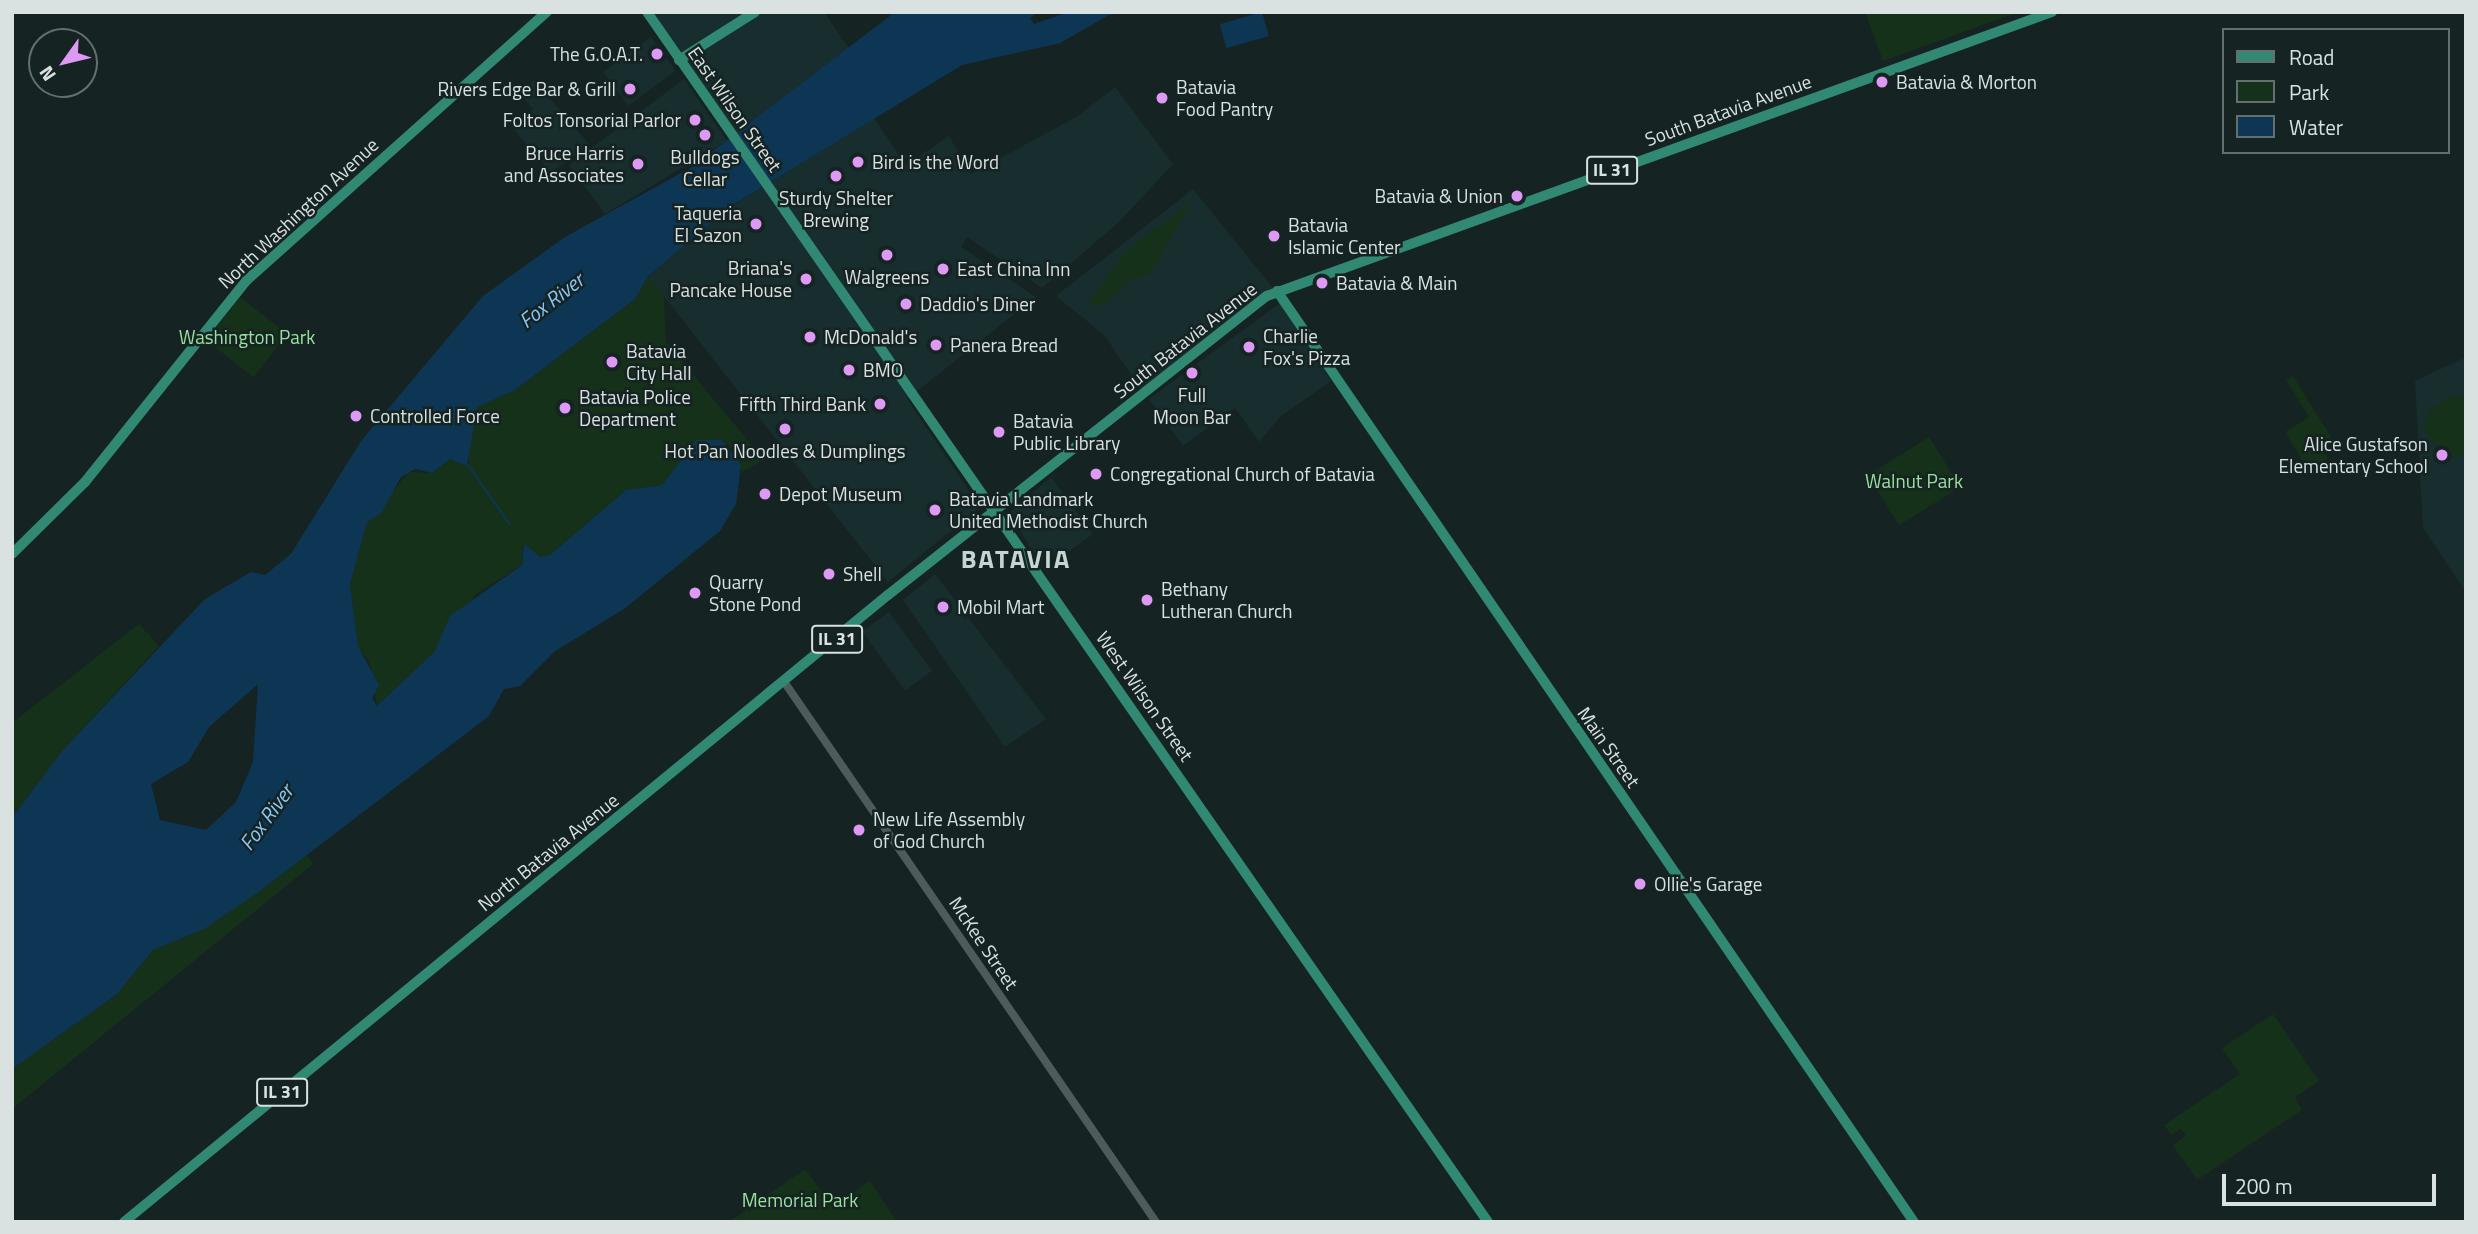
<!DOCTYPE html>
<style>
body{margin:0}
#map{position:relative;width:2478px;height:1234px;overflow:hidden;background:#162323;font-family:"Titillium Web",sans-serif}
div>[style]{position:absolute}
.built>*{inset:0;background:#182d2d;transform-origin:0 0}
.green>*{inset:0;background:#163119;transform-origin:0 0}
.water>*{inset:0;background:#0d3654;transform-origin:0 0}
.stream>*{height:2px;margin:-1px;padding:0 1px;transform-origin:1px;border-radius:1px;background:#0d3654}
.minor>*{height:8px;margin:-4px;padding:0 4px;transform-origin:4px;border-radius:4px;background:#4d5b5b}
.major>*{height:10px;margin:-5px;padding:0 5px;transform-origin:5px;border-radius:5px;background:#318974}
.dots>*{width:19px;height:19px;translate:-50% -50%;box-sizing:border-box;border:4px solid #162323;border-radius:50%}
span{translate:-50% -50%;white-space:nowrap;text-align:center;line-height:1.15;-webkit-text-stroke:5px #162323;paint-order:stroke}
.shield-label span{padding:2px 5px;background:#162323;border:2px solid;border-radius:5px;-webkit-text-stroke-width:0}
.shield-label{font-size:18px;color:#d9e1e1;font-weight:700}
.poi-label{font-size:19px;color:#d9e1e1}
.right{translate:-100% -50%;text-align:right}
.left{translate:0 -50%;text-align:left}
.street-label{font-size:19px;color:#d9e1e1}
.park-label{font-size:19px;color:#9ae19e}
.water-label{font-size:21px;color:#8ac6f7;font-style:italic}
.district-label{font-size:26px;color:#c5d5d4;font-weight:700;letter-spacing:2px}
.frame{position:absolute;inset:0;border:14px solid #d9e1e1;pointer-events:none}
.legend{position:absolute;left:2222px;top:28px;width:228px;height:126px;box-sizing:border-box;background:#162323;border:2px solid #646f6f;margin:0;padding:9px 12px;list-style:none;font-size:21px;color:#d9e1e1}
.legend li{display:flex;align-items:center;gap:14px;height:35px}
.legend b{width:35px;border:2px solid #646f6f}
.north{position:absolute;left:28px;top:28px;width:70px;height:70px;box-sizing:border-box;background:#162323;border:2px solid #646f6f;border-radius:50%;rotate:236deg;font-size:19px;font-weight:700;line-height:28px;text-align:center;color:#d9e1e1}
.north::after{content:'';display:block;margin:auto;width:24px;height:32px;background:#dd99f3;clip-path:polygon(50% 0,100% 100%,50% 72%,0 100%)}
.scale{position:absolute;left:2222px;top:1174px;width:214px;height:32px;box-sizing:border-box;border:4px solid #d9e1e1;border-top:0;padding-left:9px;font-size:21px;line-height:24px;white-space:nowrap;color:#d9e1e1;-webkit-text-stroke:5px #162323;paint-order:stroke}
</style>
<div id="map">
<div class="built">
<i style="clip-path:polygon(652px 12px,824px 12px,850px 50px,737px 133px)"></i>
<i style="left:651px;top:37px;width:42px;height:59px;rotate:54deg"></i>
<i style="clip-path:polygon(684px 79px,727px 141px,605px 214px,569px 165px)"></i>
<i style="clip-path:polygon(534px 80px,589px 144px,551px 173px,512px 127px,533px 109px,519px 93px)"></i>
<i style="clip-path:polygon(1115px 87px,1173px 164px,1119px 222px,1042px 288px,967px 237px,961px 247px,1036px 297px,907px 399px,980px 507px,888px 582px,648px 276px,721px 213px,874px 118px,906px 165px,949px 136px,971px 174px,1078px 116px)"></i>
<i style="clip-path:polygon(1193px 189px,1273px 288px,1142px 391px,1104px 335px,1056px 296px)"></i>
<i style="clip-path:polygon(1280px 303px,1331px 381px,1281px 416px,1259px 442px,1235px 408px,1183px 446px,1149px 399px)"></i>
<i style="clip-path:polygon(2466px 357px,2466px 592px,2423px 528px,2415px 381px)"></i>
<i style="clip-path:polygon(1051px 477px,1093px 534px,1059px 559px,1053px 552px,1040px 563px,1009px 513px)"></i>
<i style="clip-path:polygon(935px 574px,1046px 719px,1005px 747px,903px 600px)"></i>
<i style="left:889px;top:612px;width:73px;height:33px;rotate:54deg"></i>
</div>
<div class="green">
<i style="clip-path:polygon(1865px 12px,2019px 12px,1883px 61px)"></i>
<i style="clip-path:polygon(1191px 202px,1150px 274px,1134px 278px,1102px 306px,1088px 303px,1127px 250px)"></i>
<i style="clip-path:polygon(648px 276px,664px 296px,666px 342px,764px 460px,742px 472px,734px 451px,722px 440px,696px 440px,662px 485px,626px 490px,550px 555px,540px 557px,523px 546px,522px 565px,476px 594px,435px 651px,377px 706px,370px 664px,358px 646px,350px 584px,367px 522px,409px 472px,432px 473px,450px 459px,469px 464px,468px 432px,477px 407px,515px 390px,635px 299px)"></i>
<i style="left:240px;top:297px;width:60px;height:55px;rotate:38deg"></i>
<i style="clip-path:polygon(2293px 376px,2334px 442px,2323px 450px,2328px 459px,2309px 471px,2285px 432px,2309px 417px,2286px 380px)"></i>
<i style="clip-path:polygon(2452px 395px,2466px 397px,2466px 451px,2457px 458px,2447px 457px,2424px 431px,2428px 411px)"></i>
<i style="left:1929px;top:437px;width:59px;height:72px;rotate:58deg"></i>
<i style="clip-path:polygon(139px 624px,159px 646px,62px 751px,12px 818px,12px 723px)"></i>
<i style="clip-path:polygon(307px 855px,313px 864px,12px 1109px,12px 1069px,117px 994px,153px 950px,213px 923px)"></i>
<i style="clip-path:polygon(2273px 1014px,2319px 1081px,2295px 1097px,2302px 1110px,2197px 1180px,2173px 1145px,2186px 1136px,2181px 1129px,2171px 1135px,2164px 1125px,2240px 1074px,2222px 1048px)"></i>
<i style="clip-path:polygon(805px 1169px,832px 1206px,870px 1181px,897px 1222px,729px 1222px)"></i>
</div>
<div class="water">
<i style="clip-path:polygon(evenodd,895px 12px,1038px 12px,1030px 18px,1034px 24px,1068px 12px,1128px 12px,1109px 15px,1060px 43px,962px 65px,733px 205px,648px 276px,635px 299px,515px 390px,477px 407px,467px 466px,450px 459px,432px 473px,415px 469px,401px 477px,381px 513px,367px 522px,350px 584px,358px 646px,379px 685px,372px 698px,377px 706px,435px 651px,450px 616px,522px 565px,524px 544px,540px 557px,550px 555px,626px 490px,662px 485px,696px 440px,722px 440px,741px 465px,736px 504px,720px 531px,624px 609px,555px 651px,520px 686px,504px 689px,489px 716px,257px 893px,204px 929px,153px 950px,117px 994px,12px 1069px,12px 818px,62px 751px,205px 599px,251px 572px,265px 575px,291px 554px,361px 441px,483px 296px,565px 237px,692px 167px,895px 12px,258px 684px,253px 762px,236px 802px,206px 830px,160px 820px,151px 784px,188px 762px,209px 727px,258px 684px)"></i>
<i style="left:1262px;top:12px;width:25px;height:44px;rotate:74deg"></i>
</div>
<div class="stream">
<i style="left:468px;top:465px;width:73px;rotate:55deg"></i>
</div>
<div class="minor">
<i style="left:785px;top:683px;width:654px;rotate:55.46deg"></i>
</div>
<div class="major">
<i style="left:647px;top:12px;width:1474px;rotate:55.2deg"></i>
<i style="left:679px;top:60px;width:90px;rotate:-32.3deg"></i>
<i style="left:1277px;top:291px;width:1128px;rotate:55.62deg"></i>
<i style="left:12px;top:554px;width:103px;rotate:-44.6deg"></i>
<i style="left:85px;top:482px;width:259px;rotate:-51.3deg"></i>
<i style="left:247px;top:280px;width:402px;rotate:-41.8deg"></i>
<i style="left:124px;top:1222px;width:988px;rotate:-39.38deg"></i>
<i style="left:888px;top:595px;width:483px;rotate:-38.3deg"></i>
<i style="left:1267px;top:296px;width:835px;rotate:-19.89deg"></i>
</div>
<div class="dots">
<i style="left:657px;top:54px;background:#dd99f3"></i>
<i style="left:1882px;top:82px;background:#dd99f3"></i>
<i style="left:630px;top:89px;background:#dd99f3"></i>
<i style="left:1162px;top:98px;background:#dd99f3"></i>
<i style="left:695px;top:120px;background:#dd99f3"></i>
<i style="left:705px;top:135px;background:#dd99f3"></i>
<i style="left:858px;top:162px;background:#dd99f3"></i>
<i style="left:638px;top:164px;background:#dd99f3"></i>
<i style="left:836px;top:176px;background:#dd99f3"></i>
<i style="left:1517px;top:196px;background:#dd99f3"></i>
<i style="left:756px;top:224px;background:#dd99f3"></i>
<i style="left:1274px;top:236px;background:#dd99f3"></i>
<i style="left:887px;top:255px;background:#dd99f3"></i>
<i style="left:943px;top:269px;background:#dd99f3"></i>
<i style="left:806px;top:279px;background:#dd99f3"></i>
<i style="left:1322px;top:283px;background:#dd99f3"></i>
<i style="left:906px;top:304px;background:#dd99f3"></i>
<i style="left:810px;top:337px;background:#dd99f3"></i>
<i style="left:936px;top:345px;background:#dd99f3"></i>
<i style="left:1249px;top:347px;background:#dd99f3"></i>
<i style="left:612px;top:362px;background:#dd99f3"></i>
<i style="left:849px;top:370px;background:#dd99f3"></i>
<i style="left:1192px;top:373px;background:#dd99f3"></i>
<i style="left:880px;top:404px;background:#dd99f3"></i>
<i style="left:565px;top:408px;background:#dd99f3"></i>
<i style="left:356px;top:416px;background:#dd99f3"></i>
<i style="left:785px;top:429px;background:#dd99f3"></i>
<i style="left:999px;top:432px;background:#dd99f3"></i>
<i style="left:2442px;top:455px;background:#dd99f3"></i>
<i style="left:1096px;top:474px;background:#dd99f3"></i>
<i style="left:765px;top:494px;background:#dd99f3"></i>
<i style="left:935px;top:510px;background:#dd99f3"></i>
<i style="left:829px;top:574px;background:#dd99f3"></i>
<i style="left:695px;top:593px;background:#dd99f3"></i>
<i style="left:1147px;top:600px;background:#dd99f3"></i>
<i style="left:943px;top:607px;background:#dd99f3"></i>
<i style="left:859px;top:830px;background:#dd99f3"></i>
<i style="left:1640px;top:884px;background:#dd99f3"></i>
</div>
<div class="shield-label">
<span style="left:1612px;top:170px">IL 31</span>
<span style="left:837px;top:639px">IL 31</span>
<span style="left:282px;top:1092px">IL 31</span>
</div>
<div class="poi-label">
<span class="right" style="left:643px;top:54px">The G.O.A.T.</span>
<span class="left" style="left:1896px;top:82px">Batavia &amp; Morton</span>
<span class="left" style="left:1176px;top:98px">Batavia<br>Food Pantry</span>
<span class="right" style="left:616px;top:89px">Rivers Edge Bar &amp; Grill</span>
<span class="right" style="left:681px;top:120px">Foltos Tonsorial Parlor</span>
<span class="right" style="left:624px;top:164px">Bruce Harris<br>and Associates</span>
<span style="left:705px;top:168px">Bulldogs<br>Cellar</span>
<span class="left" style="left:872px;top:162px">Bird is the Word</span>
<span class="right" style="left:1503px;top:196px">Batavia &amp; Union</span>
<span style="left:836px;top:209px">Sturdy Shelter<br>Brewing</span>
<span class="right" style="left:742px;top:224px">Taqueria<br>El Sazon</span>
<span class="left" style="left:1288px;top:236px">Batavia<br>Islamic Center</span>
<span class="right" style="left:792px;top:279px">Briana's<br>Pancake House</span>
<span class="left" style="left:957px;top:269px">East China Inn</span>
<span style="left:887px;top:277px">Walgreens</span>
<span class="left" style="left:1336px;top:283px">Batavia &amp; Main</span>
<span class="left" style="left:920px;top:304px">Daddio's Diner</span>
<span class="left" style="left:1263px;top:347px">Charlie<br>Fox's Pizza</span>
<span class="left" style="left:824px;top:337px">McDonald's</span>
<span class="left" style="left:950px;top:345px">Panera Bread</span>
<span class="left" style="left:626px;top:362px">Batavia<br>City Hall</span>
<span class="left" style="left:863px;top:370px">BMO</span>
<span style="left:1192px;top:406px">Full<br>Moon Bar</span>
<span class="left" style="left:579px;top:408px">Batavia Police<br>Department</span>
<span class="right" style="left:866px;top:404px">Fifth Third Bank</span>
<span class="left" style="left:370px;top:416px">Controlled Force</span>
<span class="left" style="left:1013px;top:432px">Batavia<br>Public Library</span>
<span class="right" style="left:2428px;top:455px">Alice Gustafson<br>Elementary School</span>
<span style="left:785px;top:451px">Hot Pan Noodles &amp; Dumplings</span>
<span class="left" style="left:1110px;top:474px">Congregational Church of Batavia</span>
<span class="left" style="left:779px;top:494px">Depot Museum</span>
<span class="left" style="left:949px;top:510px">Batavia Landmark<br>United Methodist Church</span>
<span class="left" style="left:843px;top:574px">Shell</span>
<span class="left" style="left:709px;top:593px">Quarry<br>Stone Pond</span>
<span class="left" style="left:1161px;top:600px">Bethany<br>Lutheran Church</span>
<span class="left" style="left:957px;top:607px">Mobil Mart</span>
<span class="left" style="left:873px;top:830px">New Life Assembly<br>of God Church</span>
<span class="left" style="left:1654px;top:884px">Ollie's Garage</span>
</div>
<div class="street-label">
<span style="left:735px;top:109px;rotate:55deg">East Wilson Street</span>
<span style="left:1728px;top:110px;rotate:-20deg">South Batavia Avenue</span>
<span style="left:298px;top:213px;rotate:-43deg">North Washington Avenue</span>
<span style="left:1185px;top:340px;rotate:-38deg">South Batavia Avenue</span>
<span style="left:1145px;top:696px;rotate:55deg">West Wilson Street</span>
<span style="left:1609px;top:747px;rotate:55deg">Main Street</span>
<span style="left:548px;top:852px;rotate:-39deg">North Batavia Avenue</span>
<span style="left:984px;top:943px;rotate:56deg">McKee Street</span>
</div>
<div class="park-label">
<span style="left:247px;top:337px">Washington Park</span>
<span style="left:1914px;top:481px">Walnut Park</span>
<span style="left:800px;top:1200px">Memorial Park</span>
</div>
<div class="water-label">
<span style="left:551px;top:300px;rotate:-38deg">Fox River</span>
<span style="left:266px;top:817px;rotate:-54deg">Fox River</span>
</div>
<div class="district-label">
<span style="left:1016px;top:559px">BATAVIA</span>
</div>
<div class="frame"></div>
<ul class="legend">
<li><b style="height:9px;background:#318974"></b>Road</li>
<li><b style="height:19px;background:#163119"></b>Park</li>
<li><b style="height:19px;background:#0d3654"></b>Water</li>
</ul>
<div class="north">N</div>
<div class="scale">200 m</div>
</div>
